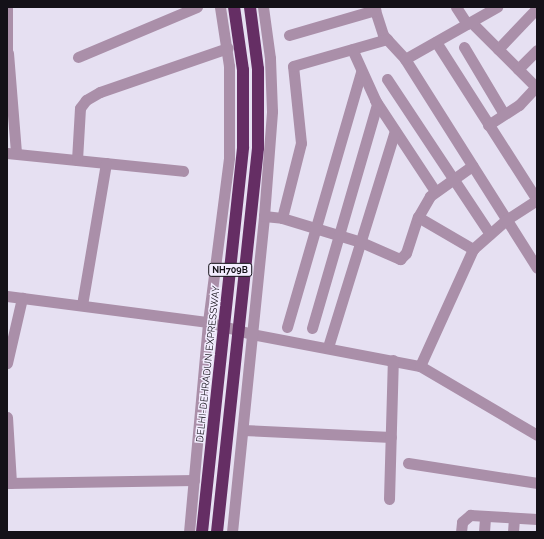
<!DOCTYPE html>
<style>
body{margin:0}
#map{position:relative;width:544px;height:539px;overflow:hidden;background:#e6e0f2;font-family:Raleway,sans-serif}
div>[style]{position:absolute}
.minor>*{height:11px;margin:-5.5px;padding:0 5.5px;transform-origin:5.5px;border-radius:5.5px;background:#aa8fa9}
.highway-bridge>*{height:12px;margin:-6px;padding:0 6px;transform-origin:6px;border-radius:6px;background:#652e64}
span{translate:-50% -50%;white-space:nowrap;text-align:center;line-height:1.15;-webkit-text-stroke:3px #f3edff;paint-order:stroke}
.shield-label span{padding:1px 3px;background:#f3edff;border:1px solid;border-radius:3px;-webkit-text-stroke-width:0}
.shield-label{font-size:9px;color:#141118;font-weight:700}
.street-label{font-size:10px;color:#141118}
.frame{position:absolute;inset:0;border:8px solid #141118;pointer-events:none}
</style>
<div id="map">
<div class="minor">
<i style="left:374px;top:7px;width:29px;rotate:72deg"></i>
<i style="left:383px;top:35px;width:33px;rotate:47deg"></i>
<i style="left:405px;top:59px;width:247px;rotate:57.7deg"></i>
<i style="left:456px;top:7px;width:20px;rotate:57deg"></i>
<i style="left:471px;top:22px;width:92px;rotate:45deg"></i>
<i style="left:289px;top:35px;width:90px;rotate:-16.2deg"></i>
<i style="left:436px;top:42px;width:188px;rotate:57.4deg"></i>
<i style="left:464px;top:47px;width:78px;rotate:59.2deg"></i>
<i style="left:498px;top:49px;width:57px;rotate:-46.4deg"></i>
<i style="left:7px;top:53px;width:46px;rotate:-90deg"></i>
<i style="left:8px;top:53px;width:100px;rotate:85.4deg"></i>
<i style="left:78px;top:57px;width:129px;rotate:-22.8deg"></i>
<i style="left:405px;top:59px;width:106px;rotate:-29.5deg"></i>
<i style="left:518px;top:69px;width:27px;rotate:-45deg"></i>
<i style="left:387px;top:79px;width:186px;rotate:56.4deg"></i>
<i style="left:375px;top:100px;width:109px;rotate:56.6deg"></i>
<i style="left:488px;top:125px;width:37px;rotate:-33deg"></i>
<i style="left:519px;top:105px;width:26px;rotate:-47deg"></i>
<i style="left:7px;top:153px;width:177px;rotate:5.8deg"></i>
<i style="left:77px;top:160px;width:52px;rotate:-86.7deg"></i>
<i style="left:80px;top:108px;width:10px;rotate:-53deg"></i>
<i style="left:86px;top:100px;width:16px;rotate:-30deg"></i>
<i style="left:100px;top:92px;width:135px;rotate:-19deg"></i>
<i style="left:264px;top:216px;width:18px;rotate:6deg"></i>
<i style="left:282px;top:218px;width:83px;rotate:16.9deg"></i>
<i style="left:361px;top:242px;width:43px;rotate:23.6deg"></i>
<i style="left:400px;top:259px;width:8px;rotate:-45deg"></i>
<i style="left:406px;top:253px;width:38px;rotate:-72deg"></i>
<i style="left:418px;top:217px;width:24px;rotate:-60deg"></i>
<i style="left:430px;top:196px;width:52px;rotate:-35.5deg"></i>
<i style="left:418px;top:217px;width:64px;rotate:30.2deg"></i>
<i style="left:282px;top:218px;width:77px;rotate:-75.8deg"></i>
<i style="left:301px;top:143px;width:77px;rotate:-95.9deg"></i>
<i style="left:293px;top:66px;width:98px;rotate:-16deg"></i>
<i style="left:7px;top:296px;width:203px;rotate:7.4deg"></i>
<i style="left:208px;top:322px;width:46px;rotate:15.3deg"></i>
<i style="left:252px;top:334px;width:171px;rotate:10.8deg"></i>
<i style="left:420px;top:366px;width:136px;rotate:30.5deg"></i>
<i style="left:82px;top:305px;width:144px;rotate:-80.4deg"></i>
<i style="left:287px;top:327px;width:266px;rotate:-73.8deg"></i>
<i style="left:312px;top:328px;width:233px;rotate:-73.8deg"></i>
<i style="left:377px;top:104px;width:60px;rotate:-114.4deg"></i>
<i style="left:328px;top:347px;width:226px;rotate:-72.8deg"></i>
<i style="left:7px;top:363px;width:67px;rotate:-77deg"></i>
<i style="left:420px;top:366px;width:128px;rotate:-65.6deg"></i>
<i style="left:473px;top:249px;width:44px;rotate:-41.3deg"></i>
<i style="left:506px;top:220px;width:37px;rotate:-33deg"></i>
<i style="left:7px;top:417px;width:66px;rotate:86.5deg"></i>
<i style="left:243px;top:430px;width:148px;rotate:2.7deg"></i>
<i style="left:408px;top:463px;width:131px;rotate:8.8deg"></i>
<i style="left:7px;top:483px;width:187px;rotate:-0.9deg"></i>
<i style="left:389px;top:499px;width:139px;rotate:-88.4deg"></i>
<i style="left:189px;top:532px;width:211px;rotate:-84.8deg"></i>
<i style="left:208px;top:322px;width:166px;rotate:-82.7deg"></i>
<i style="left:229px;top:157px;width:91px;rotate:-90deg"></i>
<i style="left:229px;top:66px;width:60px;rotate:-98.7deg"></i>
<i style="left:232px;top:532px;width:318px;rotate:-84.2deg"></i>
<i style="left:264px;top:216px;width:105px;rotate:-85.6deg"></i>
<i style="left:272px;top:111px;width:53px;rotate:-92.2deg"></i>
<i style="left:270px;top:58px;width:51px;rotate:-97.8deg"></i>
<i style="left:461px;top:532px;width:10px;rotate:-84deg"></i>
<i style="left:462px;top:522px;width:11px;rotate:-41deg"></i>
<i style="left:470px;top:515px;width:67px;rotate:3.4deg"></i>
<i style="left:484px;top:532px;width:16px;rotate:-86deg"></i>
<i style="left:513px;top:532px;width:14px;rotate:-86deg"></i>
</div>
<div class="highway-bridge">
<i style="left:202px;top:532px;width:387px;rotate:-83.9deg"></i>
<i style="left:243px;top:147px;width:77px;rotate:-90deg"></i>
<i style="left:243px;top:70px;width:64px;rotate:-98.1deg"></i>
<i style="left:217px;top:532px;width:386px;rotate:-83.9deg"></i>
<i style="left:258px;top:148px;width:79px;rotate:-90deg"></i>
<i style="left:258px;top:69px;width:63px;rotate:-97.4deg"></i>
</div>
<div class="shield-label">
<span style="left:230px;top:270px">NH709B</span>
</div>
<div class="street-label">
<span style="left:208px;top:364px;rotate:-84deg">DELHI-DEHRADUN EXPRESSWAY</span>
</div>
<div class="frame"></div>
</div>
